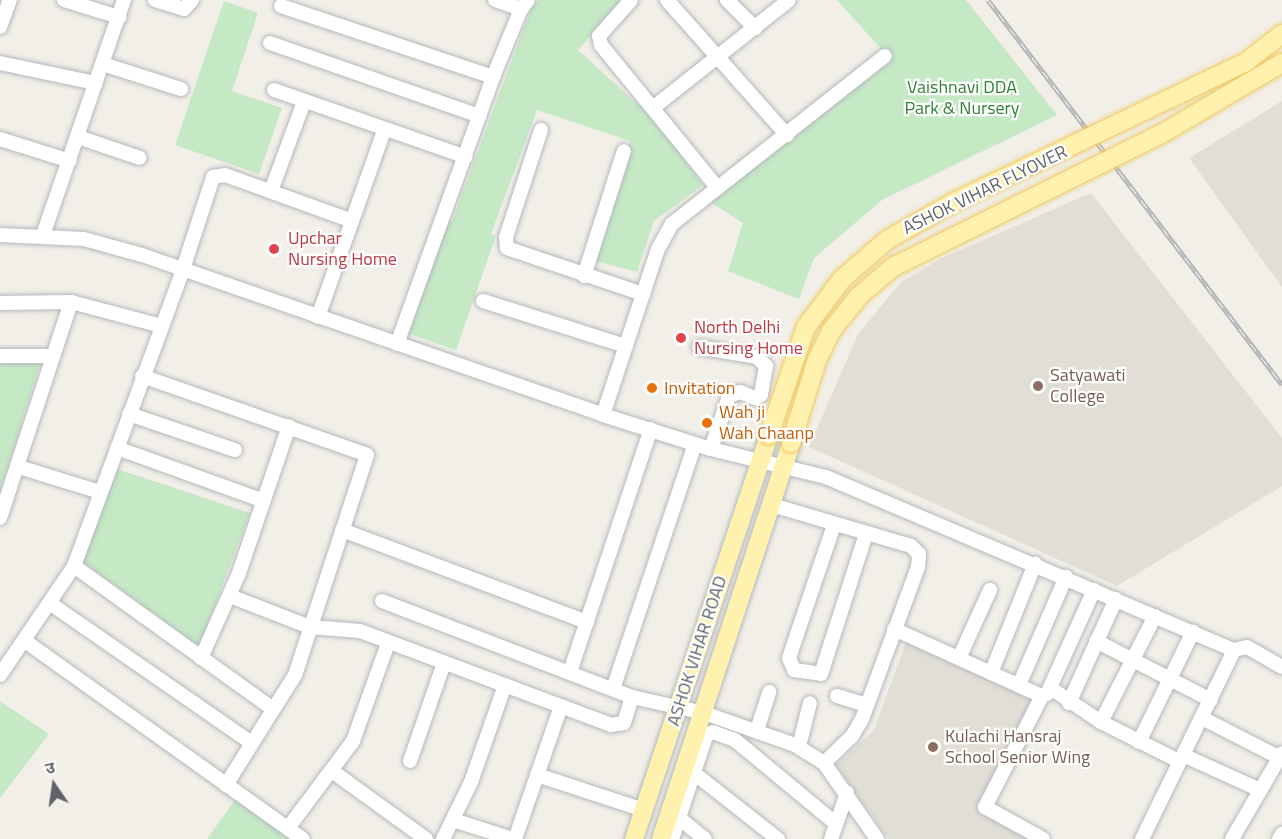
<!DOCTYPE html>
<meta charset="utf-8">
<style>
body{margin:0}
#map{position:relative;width:1282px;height:839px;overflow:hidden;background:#f1efe8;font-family:"Titillium Web","Noto Sans Devanagari",sans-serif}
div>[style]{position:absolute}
.education>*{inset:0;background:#e1ded6}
.green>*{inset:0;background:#c5e8c5}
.roads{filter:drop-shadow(0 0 2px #b5b8bc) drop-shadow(0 0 2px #b5b8bc)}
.minor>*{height:14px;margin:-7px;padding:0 7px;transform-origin:7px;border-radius:7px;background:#fff}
.major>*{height:18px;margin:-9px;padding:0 9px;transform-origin:9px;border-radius:9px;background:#fff2af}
.rail>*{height:5px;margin-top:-2.5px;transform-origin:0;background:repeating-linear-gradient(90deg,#fff 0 9px,#b6b7b8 0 18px);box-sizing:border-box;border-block:2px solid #b6b7b8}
.bridges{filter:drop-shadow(0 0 2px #f2c960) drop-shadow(0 0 2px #f2c960)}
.major-bridge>*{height:18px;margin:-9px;padding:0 9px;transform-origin:9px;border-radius:9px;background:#fff2af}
.dots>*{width:16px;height:16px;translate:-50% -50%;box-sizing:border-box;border:3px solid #fff;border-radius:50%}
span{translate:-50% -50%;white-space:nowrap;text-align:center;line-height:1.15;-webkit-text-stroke:4.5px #fff;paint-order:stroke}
.park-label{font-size:18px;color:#348238}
.street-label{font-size:18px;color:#5f6368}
.health-label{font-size:18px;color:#be3a42}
.left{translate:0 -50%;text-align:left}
.education-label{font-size:18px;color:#785e54}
.food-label{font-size:18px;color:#c56008}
.north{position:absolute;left:24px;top:755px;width:60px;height:60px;-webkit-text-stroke:4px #fff;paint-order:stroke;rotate:347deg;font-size:16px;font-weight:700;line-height:24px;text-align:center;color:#5f6368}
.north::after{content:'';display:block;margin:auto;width:21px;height:27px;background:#5f6368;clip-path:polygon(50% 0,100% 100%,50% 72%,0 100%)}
</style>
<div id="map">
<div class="education">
<i style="clip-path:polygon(1282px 101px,1282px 287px,1189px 158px)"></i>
<i style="clip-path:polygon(1091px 193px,1282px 438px,1282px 486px,1117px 586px,809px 447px,858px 334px,901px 282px,944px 257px)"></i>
<i style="clip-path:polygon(906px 642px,1036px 699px,979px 813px,1032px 839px,889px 839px,836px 765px,874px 730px)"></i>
</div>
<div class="green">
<i style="clip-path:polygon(539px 0,622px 0,578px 50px,656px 121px,703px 185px,654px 221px,637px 272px,595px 261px,630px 141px,537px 110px,491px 234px,496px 236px,456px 350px,407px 333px,446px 219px,452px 221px,531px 9px)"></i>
<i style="clip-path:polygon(837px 0,966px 0,1057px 115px,882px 200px,814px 258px,799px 299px,728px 271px,743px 223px,698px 194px,883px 51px)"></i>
<i style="clip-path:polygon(224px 1px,258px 13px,232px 91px,282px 108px,259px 174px,175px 145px)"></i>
<i style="clip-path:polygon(0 364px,40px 364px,0 492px)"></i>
<i style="clip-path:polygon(114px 468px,250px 513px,199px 647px,82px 561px)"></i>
<i style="clip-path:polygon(0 701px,49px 734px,0 798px)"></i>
<i style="clip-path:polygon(235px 800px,236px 800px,289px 839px,207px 839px)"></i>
</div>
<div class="roads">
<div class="minor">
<i style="left:64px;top:0;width:58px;rotate:17.2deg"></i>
<i style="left:155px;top:0;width:30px;rotate:17deg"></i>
<i style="left:184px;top:9px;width:12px;rotate:-48deg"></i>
<i style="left:495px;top:0;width:28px;rotate:19deg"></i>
<i style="left:631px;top:0;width:48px;rotate:131.6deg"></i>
<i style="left:599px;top:36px;width:9px;rotate:77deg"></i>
<i style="left:601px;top:45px;width:183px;rotate:50.8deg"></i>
<i style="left:667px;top:0;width:181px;rotate:48.4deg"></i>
<i style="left:727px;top:0;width:40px;rotate:45deg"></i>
<i style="left:281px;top:6px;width:224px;rotate:18.5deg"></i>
<i style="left:0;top:27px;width:29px;rotate:-70deg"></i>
<i style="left:270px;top:43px;width:222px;rotate:19.2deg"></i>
<i style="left:0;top:63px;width:98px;rotate:11.8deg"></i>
<i style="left:103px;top:64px;width:82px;rotate:17.8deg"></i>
<i style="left:274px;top:90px;width:203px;rotate:19.2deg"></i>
<i style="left:654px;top:107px;width:172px;rotate:-38.4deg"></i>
<i style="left:541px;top:130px;width:113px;rotate:108.1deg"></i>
<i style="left:506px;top:237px;width:11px;rotate:85deg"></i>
<i style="left:507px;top:248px;width:144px;rotate:18.7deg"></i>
<i style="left:78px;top:137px;width:65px;rotate:18.7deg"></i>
<i style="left:0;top:139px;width:73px;rotate:17.4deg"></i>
<i style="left:271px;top:191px;width:95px;rotate:-69.7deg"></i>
<i style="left:0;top:235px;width:84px;rotate:2.7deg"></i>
<i style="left:84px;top:239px;width:60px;rotate:15.4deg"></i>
<i style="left:142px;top:255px;width:488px;rotate:19.1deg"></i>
<i style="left:603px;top:415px;width:113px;rotate:17.5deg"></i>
<i style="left:711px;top:449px;width:118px;rotate:13.7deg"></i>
<i style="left:826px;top:477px;width:443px;rotate:23deg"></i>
<i style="left:43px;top:235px;width:249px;rotate:-71deg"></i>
<i style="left:584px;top:276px;width:131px;rotate:-72.3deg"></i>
<i style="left:483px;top:301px;width:150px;rotate:17.5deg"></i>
<i style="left:0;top:303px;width:71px;rotate:-0.8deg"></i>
<i style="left:71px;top:302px;width:94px;rotate:14.8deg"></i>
<i style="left:318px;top:317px;width:197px;rotate:-70.5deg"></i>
<i style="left:397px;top:344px;width:284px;rotate:-70.2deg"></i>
<i style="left:493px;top:77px;width:74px;rotate:-67.6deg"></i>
<i style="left:521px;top:9px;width:11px;rotate:-52deg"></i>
<i style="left:699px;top:347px;width:59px;rotate:9.8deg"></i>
<i style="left:757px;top:357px;width:13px;rotate:45deg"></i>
<i style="left:766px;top:366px;width:29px;rotate:100deg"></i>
<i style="left:761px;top:395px;width:7px;rotate:153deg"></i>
<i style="left:755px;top:398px;width:16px;rotate:-158deg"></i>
<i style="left:740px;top:392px;width:12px;rotate:160deg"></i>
<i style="left:729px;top:396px;width:56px;rotate:108.8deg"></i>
<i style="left:0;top:356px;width:53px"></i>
<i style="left:142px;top:376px;width:238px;rotate:19.3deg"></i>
<i style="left:367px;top:455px;width:231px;rotate:108.1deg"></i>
<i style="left:295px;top:675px;width:130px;rotate:122.1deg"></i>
<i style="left:129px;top:414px;width:112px;rotate:18.8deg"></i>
<i style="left:603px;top:415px;width:175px;rotate:-71.7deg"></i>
<i style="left:658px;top:249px;width:29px;rotate:-61deg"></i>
<i style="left:672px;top:224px;width:271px;rotate:-38.3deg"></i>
<i style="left:117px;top:448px;width:156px;rotate:19.8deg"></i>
<i style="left:19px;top:467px;width:85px;rotate:17.2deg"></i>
<i style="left:772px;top:505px;width:145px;rotate:16.4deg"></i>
<i style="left:911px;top:546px;width:11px;rotate:45deg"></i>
<i style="left:919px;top:554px;width:13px;rotate:94deg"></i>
<i style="left:918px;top:567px;width:162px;rotate:110.2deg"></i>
<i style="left:862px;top:719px;width:20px;rotate:120deg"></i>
<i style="left:852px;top:736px;width:39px;rotate:136deg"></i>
<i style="left:0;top:518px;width:227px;rotate:-71.8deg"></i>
<i style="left:834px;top:525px;width:140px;rotate:108.7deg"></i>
<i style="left:789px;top:658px;width:13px;rotate:67deg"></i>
<i style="left:794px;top:670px;width:27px;rotate:8deg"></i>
<i style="left:821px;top:674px;width:147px;rotate:-72.2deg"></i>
<i style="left:342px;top:530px;width:262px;rotate:20.6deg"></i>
<i style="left:74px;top:566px;width:245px;rotate:35.7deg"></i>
<i style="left:230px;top:596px;width:86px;rotate:21.2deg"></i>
<i style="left:310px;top:627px;width:50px;rotate:4.6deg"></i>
<i style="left:360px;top:631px;width:268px;rotate:20.5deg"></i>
<i style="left:611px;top:725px;width:13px;rotate:-9deg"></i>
<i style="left:624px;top:723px;width:27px;rotate:-73deg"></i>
<i style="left:382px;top:601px;width:268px;rotate:21deg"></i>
<i style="left:632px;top:697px;width:74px;rotate:12.5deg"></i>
<i style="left:704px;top:713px;width:96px;rotate:19.4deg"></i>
<i style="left:795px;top:745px;width:34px;rotate:32deg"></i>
<i style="left:824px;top:763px;width:93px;rotate:55.1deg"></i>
<i style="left:51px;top:604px;width:244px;rotate:34.7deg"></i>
<i style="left:894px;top:629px;width:162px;rotate:24.4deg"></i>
<i style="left:1042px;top:696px;width:125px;rotate:117.2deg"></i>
<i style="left:985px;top:807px;width:66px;rotate:28.9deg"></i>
<i style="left:25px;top:641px;width:341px;rotate:35.5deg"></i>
<i style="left:1096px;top:641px;width:129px;rotate:27.2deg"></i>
<i style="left:201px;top:658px;width:93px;rotate:-65.9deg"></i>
<i style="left:239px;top:573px;width:155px;rotate:-71.2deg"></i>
<i style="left:959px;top:658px;width:75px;rotate:-65.5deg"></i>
<i style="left:570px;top:672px;width:256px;rotate:-71.6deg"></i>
<i style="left:991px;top:673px;width:118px;rotate:-68deg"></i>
<i style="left:0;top:675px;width:132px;rotate:-55.8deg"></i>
<i style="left:74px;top:566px;width:316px;rotate:-69.8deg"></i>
<i style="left:183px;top:269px;width:97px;rotate:-71.9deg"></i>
<i style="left:213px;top:177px;width:12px;rotate:-9deg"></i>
<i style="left:225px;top:175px;width:135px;rotate:19.9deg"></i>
<i style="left:1019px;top:685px;width:118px;rotate:-66.5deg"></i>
<i style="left:613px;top:689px;width:258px;rotate:-71.5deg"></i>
<i style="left:1052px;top:689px;width:59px;rotate:34deg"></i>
<i style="left:1101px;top:722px;width:87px;rotate:26.6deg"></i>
<i style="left:1047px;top:694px;width:114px;rotate:-65.7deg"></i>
<i style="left:837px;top:696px;width:31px;rotate:17deg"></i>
<i style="left:1069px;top:703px;width:114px;rotate:-65.7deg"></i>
<i style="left:1202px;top:718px;width:90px;rotate:27.1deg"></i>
<i style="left:1101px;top:722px;width:119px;rotate:-63deg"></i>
<i style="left:757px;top:730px;width:40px;rotate:-72deg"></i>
<i style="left:1139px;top:742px;width:123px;rotate:-63.9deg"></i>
<i style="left:799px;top:746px;width:44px;rotate:-75.7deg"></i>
<i style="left:1183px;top:755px;width:85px;rotate:24.4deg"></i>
<i style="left:410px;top:761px;width:104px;rotate:-70.9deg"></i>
<i style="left:332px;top:771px;width:116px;rotate:35.9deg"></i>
<i style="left:694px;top:773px;width:107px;rotate:38.2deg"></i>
<i style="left:537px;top:775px;width:113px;rotate:18.1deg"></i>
<i style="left:679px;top:818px;width:33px;rotate:39deg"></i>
<i style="left:453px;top:820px;width:63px;rotate:17.6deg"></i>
<i style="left:288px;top:828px;width:109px;rotate:-53.2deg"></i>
<i style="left:353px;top:741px;width:104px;rotate:-70.3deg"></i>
<i style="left:443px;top:839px;width:64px;rotate:-63.8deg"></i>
<i style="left:471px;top:782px;width:103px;rotate:-70.7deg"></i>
<i style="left:515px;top:839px;width:141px;rotate:-70.9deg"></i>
<i style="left:672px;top:839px;width:108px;rotate:-71.7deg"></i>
<i style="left:706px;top:736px;width:8px;rotate:-30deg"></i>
<i style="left:713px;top:732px;width:23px;rotate:20deg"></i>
<i style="left:735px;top:740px;width:131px;rotate:39.7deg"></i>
<i style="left:831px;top:839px;width:49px;rotate:-70.8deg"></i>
<i style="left:1142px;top:839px;width:210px;rotate:-64deg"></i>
<i style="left:1234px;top:650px;width:13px;rotate:-13deg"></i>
<i style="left:1247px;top:647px;width:40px;rotate:29.7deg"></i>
<i style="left:1232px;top:839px;width:99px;rotate:-59.8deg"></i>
<i style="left:1279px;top:839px;width:6px;rotate:-59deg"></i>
</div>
<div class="major">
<i style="left:634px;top:839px;width:426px;rotate:-71.5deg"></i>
<i style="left:661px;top:839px;width:417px;rotate:-71.8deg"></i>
</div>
</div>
<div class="rail">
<i style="left:988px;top:0;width:484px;rotate:52.6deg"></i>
</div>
<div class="bridges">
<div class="major-bridge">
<i style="left:769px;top:435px;width:114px;rotate:-71.1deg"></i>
<i style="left:806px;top:327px;width:60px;rotate:-53.1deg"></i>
<i style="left:842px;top:279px;width:60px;rotate:-40.9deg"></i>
<i style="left:887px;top:240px;width:79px;rotate:-29.5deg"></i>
<i style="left:956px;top:201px;width:322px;rotate:-25.6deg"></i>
<i style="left:1246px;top:62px;width:46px;rotate:-37.9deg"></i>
<i style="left:791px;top:443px;width:87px;rotate:-72.6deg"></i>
<i style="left:817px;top:360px;width:32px;rotate:-64deg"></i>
<i style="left:831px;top:331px;width:45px;rotate:-51.3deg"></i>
<i style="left:859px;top:296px;width:45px;rotate:-40.5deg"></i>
<i style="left:893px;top:267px;width:301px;rotate:-26.4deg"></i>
<i style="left:1163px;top:133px;width:138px;rotate:-30.5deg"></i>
</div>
</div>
<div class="dots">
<i style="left:274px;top:249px;background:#e0444e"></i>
<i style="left:681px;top:338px;background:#e0444e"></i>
<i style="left:1038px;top:386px;background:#8d6e63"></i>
<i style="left:652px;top:388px;background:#e8710a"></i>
<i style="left:707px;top:423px;background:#e8710a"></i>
<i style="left:933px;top:747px;background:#8d6e63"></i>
</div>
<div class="park-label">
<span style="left:962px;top:98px">Vaishnavi DDA<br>Park &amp; Nursery</span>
</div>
<div class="street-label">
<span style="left:985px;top:190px;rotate:-26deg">ASHOK VIHAR FLYOVER</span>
<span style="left:697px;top:651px;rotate:-72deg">ASHOK VIHAR ROAD</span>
</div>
<div class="health-label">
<span class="left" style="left:288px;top:249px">Upchar<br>Nursing Home</span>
<span class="left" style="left:694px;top:338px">North Delhi<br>Nursing Home</span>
</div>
<div class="education-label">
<span class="left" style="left:1050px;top:386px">Satyawati<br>College</span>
<span class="left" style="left:945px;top:747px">Kulachi Hansraj<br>School Senior Wing</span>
</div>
<div class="food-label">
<span class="left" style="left:664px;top:388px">Invitation</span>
<span class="left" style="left:719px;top:423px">Wah ji<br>Wah Chaanp</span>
</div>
<div class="north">उ</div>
</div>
